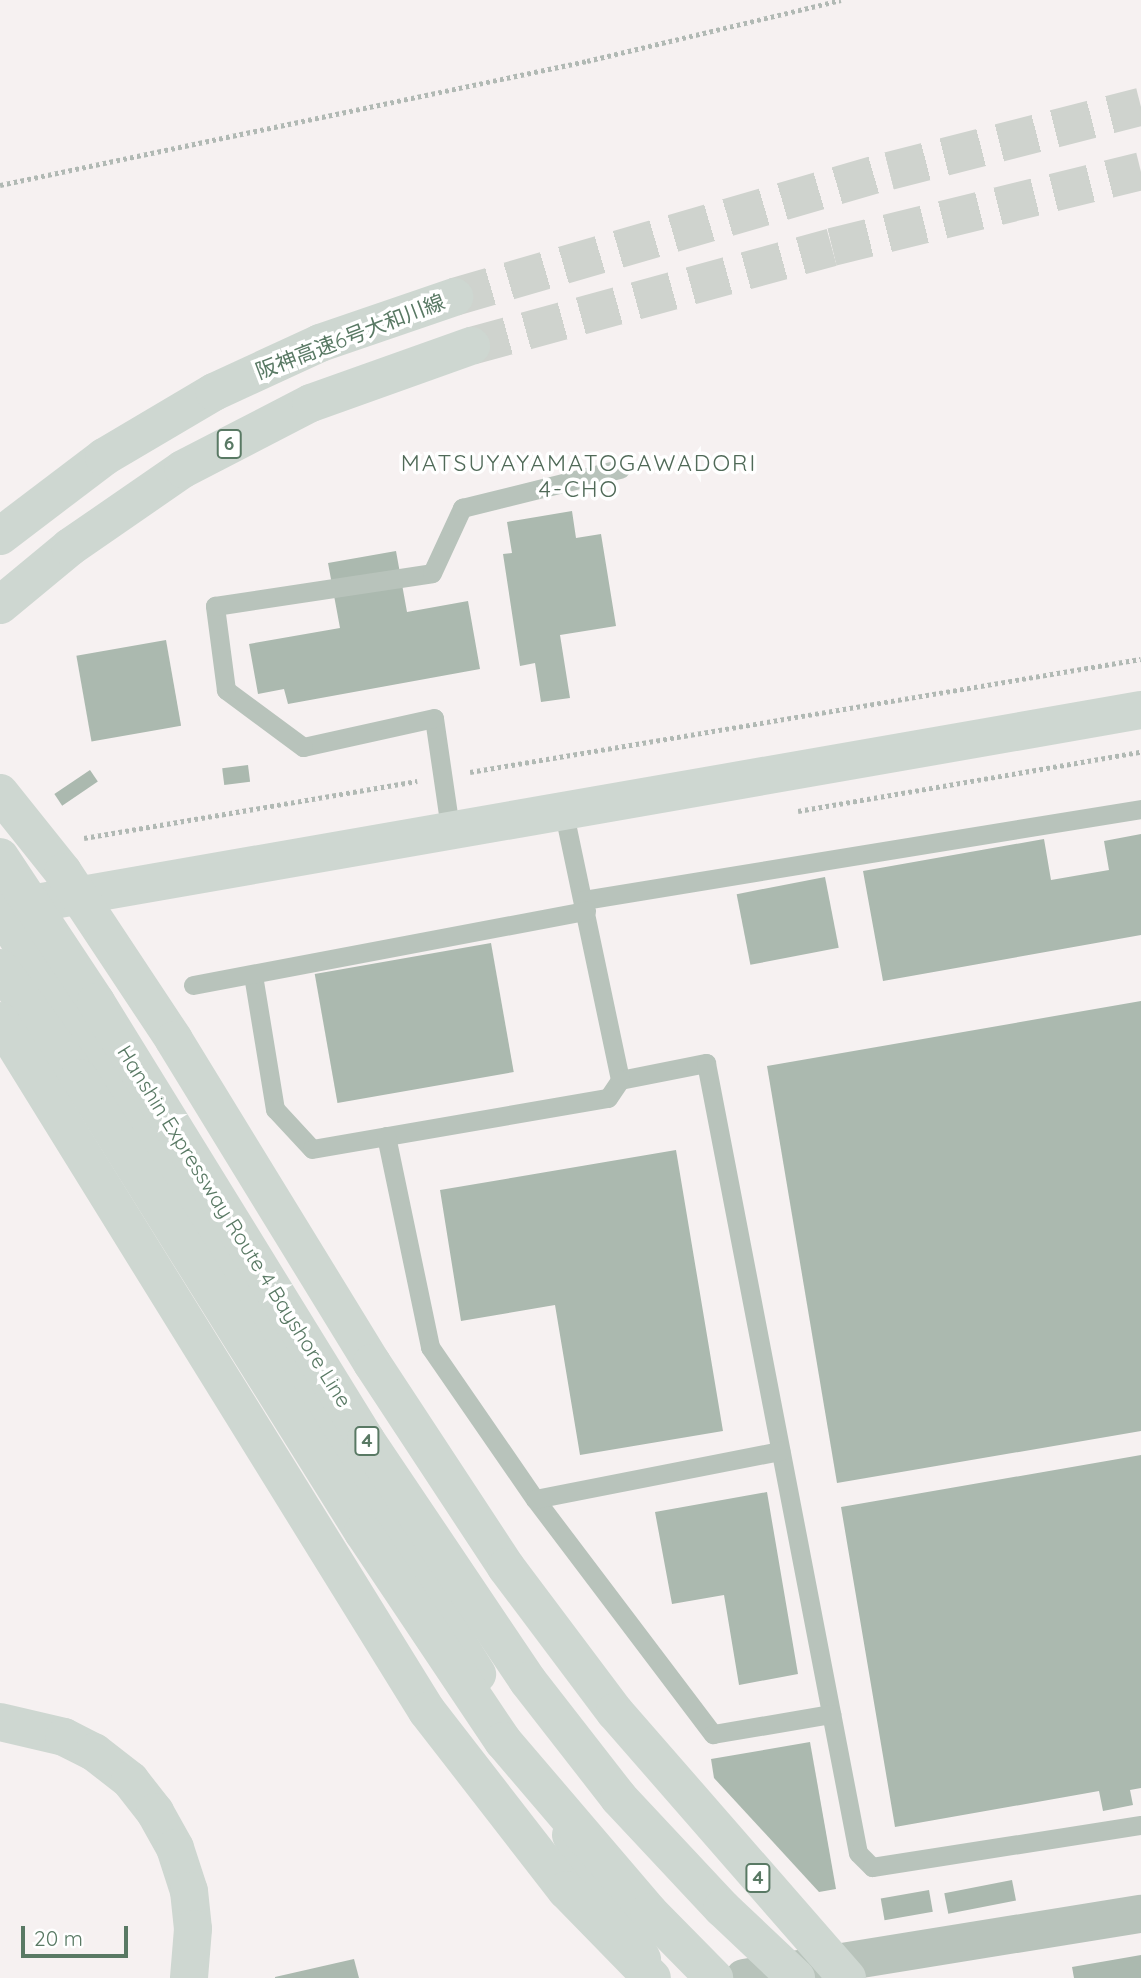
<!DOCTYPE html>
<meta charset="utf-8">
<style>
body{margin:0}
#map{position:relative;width:1141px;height:1978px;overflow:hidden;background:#f6f1f1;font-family:Quicksand,"Noto Sans JP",sans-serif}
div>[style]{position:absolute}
.building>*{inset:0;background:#abb9af;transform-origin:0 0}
.highway-tunnel>*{height:38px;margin-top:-19px;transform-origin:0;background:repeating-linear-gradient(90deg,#cfd3ce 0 38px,transparent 0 57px)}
.path>*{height:4.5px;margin-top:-2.25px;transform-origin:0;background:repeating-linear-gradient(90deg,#b1b9b4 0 3.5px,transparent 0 7px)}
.lane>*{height:19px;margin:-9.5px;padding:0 9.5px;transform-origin:9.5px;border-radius:9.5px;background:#b8c3bb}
.street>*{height:38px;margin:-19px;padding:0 19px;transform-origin:19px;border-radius:19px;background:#b8c3bb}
.secondary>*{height:38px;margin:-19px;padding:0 19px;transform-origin:19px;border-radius:19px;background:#ced7d1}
.highway>*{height:38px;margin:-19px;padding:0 19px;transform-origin:19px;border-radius:19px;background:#ced7d1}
span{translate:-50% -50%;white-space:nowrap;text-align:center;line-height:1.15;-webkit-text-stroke:7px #fff;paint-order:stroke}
.shield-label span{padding:2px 5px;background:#fff;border:2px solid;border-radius:5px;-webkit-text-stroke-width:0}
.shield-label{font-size:19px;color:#597964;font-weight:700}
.street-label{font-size:21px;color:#597964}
.neighbourhood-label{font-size:23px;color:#506a58;letter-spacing:2px}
.scale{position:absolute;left:21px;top:1926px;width:107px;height:32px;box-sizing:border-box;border:4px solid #597964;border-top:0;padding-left:9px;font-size:21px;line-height:24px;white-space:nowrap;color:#597964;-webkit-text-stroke:5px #fff;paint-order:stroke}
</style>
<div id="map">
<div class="building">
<i style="clip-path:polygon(572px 511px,576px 538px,601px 534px,616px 626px,560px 635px,570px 698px,541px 702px,535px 663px,520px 666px,503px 554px,512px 553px,507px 522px)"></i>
<i style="clip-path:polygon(396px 551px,407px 612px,468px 601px,480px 669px,288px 704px,284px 689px,258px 694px,249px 644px,340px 628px,328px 563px)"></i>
<i style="left:166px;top:640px;width:87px;height:91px;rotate:80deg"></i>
<i style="left:248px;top:765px;width:17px;height:26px;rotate:83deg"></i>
<i style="left:90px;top:770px;width:14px;height:43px;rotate:56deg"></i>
<i style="clip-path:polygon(1141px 834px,1141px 935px,883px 981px,863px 871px,1044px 839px,1051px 880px,1109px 870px,1104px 841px)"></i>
<i style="left:825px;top:877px;width:72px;height:90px;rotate:79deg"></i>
<i style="left:491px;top:943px;width:131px;height:179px;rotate:80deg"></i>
<i style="clip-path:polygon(1141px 1001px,1141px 1431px,837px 1483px,767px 1066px)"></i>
<i style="clip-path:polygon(676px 1150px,723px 1431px,580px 1455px,555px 1305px,461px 1321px,440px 1190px)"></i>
<i style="clip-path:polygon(1141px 1455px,1141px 1788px,1130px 1790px,1133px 1805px,1103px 1811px,1099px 1791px,895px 1827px,841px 1507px)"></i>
<i style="clip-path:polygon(767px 1492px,798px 1674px,739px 1685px,724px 1595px,672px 1604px,655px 1512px)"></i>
<i style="clip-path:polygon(810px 1742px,836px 1889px,819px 1892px,714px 1778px,711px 1759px)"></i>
<i style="left:1012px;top:1880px;width:21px;height:69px;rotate:79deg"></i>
<i style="left:929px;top:1890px;width:22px;height:49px;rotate:80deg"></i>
<i style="clip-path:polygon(1141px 1955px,1141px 1978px,1074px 1978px,1072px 1967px)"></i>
<i style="clip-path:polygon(354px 1959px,359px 1978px,275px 1978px,275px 1977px)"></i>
</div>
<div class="highway-tunnel">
<i style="left:454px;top:297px;width:453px;rotate:-16.2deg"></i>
<i style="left:889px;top:171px;width:260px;rotate:-14.3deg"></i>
<i style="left:471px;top:346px;width:374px;rotate:-15.3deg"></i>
<i style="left:832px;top:247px;width:318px;rotate:-13.8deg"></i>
</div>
<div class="path">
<i style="left:0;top:185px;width:600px;rotate:-11.93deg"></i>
<i style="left:587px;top:61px;width:261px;rotate:-13.5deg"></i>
<i style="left:470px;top:772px;width:680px;rotate:-9.56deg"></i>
<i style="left:798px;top:811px;width:348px;rotate:-9.8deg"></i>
<i style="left:84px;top:838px;width:338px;rotate:-9.7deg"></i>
</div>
<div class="lane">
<i style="left:563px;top:809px;width:277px;rotate:78.1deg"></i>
<i style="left:620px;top:1080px;width:88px;rotate:-11.2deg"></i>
<i style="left:706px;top:1063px;width:804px;rotate:79.11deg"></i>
<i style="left:858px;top:1853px;width:20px;rotate:45deg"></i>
<i style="left:872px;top:1867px;width:272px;rotate:-8.9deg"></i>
<i style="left:450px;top:828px;width:111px;rotate:-98.3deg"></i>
<i style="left:434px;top:718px;width:134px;rotate:167.5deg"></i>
<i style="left:303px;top:747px;width:96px;rotate:-143.5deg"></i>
<i style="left:226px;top:690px;width:85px;rotate:-97.5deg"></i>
<i style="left:215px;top:606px;width:219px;rotate:-8.6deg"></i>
<i style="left:432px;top:573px;width:72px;rotate:-65.2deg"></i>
<i style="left:462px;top:508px;width:163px;rotate:-13.9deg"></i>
<i style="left:584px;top:900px;width:564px;rotate:-9.28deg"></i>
<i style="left:253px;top:975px;width:136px;rotate:80.7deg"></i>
<i style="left:275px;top:1109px;width:54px;rotate:47.2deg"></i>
<i style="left:312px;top:1149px;width:300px;rotate:-9.8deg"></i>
<i style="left:608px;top:1098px;width:22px;rotate:-56deg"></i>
<i style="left:193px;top:985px;width:400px;rotate:-10.7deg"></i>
<i style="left:386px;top:1136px;width:216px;rotate:78.2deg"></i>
<i style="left:430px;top:1347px;width:185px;rotate:55.4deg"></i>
<i style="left:535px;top:1499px;width:295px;rotate:52.9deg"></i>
<i style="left:713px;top:1734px;width:120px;rotate:-9.6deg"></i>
<i style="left:535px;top:1499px;width:250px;rotate:-11.1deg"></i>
</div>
<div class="street">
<i style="left:744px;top:1978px;width:402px;rotate:-9.2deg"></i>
</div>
<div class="secondary">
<i style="left:2px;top:909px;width:1156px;rotate:-9.91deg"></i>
<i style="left:0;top:910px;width:901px;rotate:58.02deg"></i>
<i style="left:571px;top:1835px;width:143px;rotate:60.2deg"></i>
</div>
<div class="highway">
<i style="left:0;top:536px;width:131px;rotate:-37.2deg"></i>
<i style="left:104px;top:457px;width:128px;rotate:-30.6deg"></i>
<i style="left:214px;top:392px;width:117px;rotate:-24.8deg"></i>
<i style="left:320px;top:343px;width:142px;rotate:-18.9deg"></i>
<i style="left:0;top:605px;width:91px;rotate:-39.6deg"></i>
<i style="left:70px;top:547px;width:137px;rotate:-34.6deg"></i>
<i style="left:183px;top:469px;width:144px;rotate:-27.3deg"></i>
<i style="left:311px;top:403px;width:170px;rotate:-19.6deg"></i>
<i style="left:0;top:793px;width:101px;rotate:51.4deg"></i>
<i style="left:63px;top:872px;width:201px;rotate:56.5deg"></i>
<i style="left:174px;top:1040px;width:379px;rotate:58.5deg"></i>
<i style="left:372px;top:1363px;width:244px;rotate:56.7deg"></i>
<i style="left:506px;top:1567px;width:181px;rotate:53.1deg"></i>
<i style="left:615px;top:1712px;width:353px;rotate:48.9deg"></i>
<i style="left:0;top:857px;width:174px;rotate:56.5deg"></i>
<i style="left:96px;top:1002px;width:515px;rotate:58.35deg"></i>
<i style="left:366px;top:1440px;width:290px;rotate:56.1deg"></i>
<i style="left:528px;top:1681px;width:148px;rotate:52.1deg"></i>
<i style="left:619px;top:1798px;width:151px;rotate:46.9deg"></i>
<i style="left:722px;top:1908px;width:102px;rotate:43.4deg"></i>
<i style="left:0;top:968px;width:135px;rotate:54.3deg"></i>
<i style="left:79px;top:1078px;width:536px;rotate:57.97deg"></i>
<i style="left:363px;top:1532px;width:252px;rotate:56.2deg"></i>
<i style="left:503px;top:1741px;width:225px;rotate:49.5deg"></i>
<i style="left:649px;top:1912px;width:93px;rotate:45.4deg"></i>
<i style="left:0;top:1021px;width:811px;rotate:58.25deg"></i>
<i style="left:427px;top:1711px;width:227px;rotate:52.2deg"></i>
<i style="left:566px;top:1890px;width:123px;rotate:45.7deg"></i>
<i style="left:0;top:1722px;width:66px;rotate:13.2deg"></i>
<i style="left:64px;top:1737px;width:34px;rotate:27deg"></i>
<i style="left:94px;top:1752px;width:46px;rotate:37.9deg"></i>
<i style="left:130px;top:1780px;width:41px;rotate:52deg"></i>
<i style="left:155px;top:1812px;width:41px;rotate:60.9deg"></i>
<i style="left:175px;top:1848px;width:45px;rotate:72deg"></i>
<i style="left:189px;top:1891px;width:38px;rotate:84deg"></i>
<i style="left:193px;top:1929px;width:49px;rotate:94.7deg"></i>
</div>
<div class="shield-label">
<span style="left:229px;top:444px">6</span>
<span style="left:367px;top:1441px">4</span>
<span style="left:758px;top:1878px">4</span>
</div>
<div class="street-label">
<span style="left:350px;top:336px;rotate:-21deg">阪神高速6号大和川線</span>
<span style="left:235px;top:1226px;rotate:58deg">Hanshin Expressway Route 4 Bayshore Line</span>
</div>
<div class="neighbourhood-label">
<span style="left:579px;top:476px">MATSUYAYAMATOGAWADORI<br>4-CHO</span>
</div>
<div class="scale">20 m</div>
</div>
